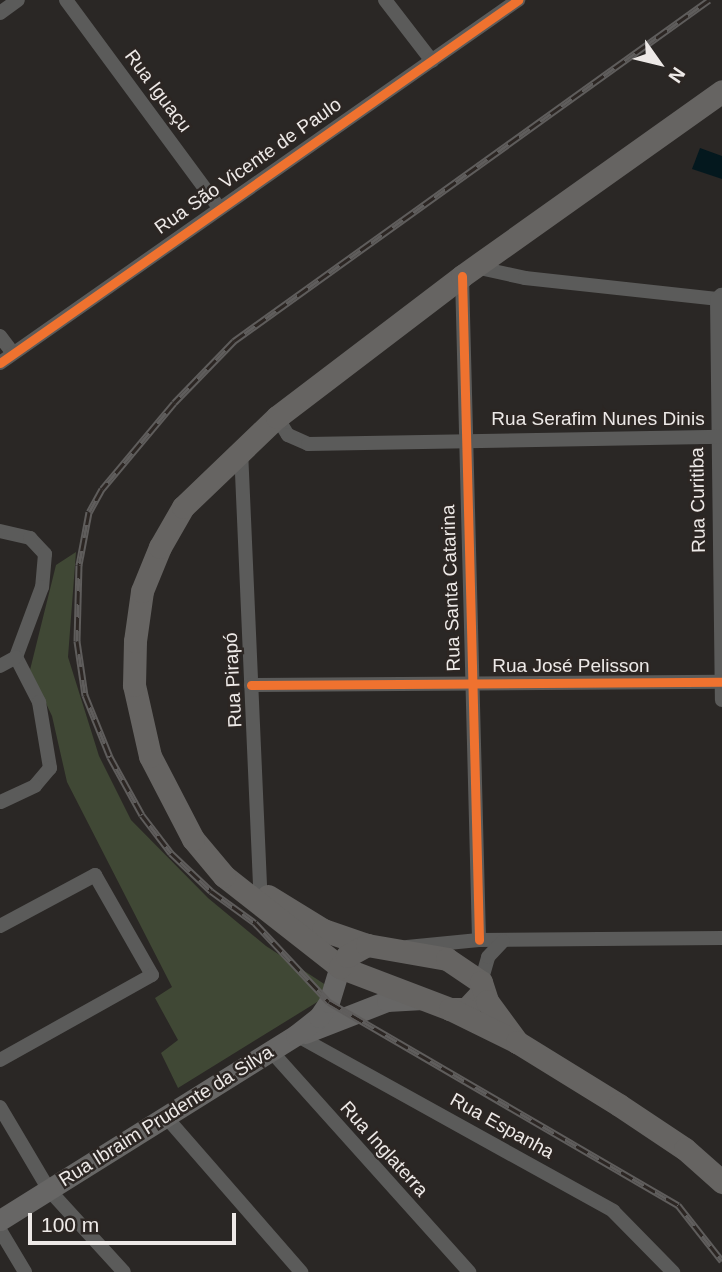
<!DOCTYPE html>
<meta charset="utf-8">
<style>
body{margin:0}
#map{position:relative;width:722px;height:1272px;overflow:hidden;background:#2a2725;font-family:Helvetica,sans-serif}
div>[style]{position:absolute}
.green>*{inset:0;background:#404835}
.water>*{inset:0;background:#04181e}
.street>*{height:14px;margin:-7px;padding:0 7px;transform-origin:7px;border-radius:7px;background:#5b5b5a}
.secondary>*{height:21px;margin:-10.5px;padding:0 10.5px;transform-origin:10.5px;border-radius:10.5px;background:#676665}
.primary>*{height:23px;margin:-11.5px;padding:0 11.5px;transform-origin:11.5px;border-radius:11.5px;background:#666462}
.rail>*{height:7px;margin-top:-3.5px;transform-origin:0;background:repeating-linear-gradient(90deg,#2c2623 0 13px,#5f5d5c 0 26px);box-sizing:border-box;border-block:2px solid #5f5d5c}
.cycleway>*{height:9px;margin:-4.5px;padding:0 4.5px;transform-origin:4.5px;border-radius:4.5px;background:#ef722f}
span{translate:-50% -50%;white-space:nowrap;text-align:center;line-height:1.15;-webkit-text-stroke:5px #2c2623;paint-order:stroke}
.street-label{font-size:19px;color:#ede9e7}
.north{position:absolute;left:624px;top:28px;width:70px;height:70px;-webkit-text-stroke:5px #2c2623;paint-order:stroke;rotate:124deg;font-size:19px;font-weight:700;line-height:28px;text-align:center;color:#ede9e7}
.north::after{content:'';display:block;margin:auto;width:24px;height:32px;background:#ede9e7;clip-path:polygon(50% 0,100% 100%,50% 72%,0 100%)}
.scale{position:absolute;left:28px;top:1213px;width:208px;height:32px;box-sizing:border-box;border:4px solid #ede9e7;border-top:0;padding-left:9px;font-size:21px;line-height:24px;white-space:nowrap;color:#ede9e7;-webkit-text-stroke:5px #2c2623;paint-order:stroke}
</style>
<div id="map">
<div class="green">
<i style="clip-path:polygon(76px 552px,68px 657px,99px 756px,131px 820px,208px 898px,266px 946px,335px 991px,178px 1088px,161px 1053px,178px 1040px,155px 998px,172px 987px,67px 782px,52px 716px,30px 670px,56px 565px)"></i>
</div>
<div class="water">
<i style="clip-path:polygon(700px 148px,722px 156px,722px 179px,692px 169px)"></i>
</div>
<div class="street">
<i style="left:66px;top:0;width:256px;rotate:53.6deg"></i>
<i style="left:385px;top:0;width:77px;rotate:52.4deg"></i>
<i style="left:0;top:13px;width:22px;rotate:-36deg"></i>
<i style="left:475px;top:267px;width:51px;rotate:12.4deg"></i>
<i style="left:525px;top:278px;width:193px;rotate:6.2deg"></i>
<i style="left:717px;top:299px;width:6px;rotate:-45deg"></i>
<i style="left:462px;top:276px;width:664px;rotate:88.53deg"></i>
<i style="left:717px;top:299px;width:401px;rotate:89.3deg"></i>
<i style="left:0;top:336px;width:21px;rotate:53deg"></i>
<i style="left:0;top:363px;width:633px;rotate:-35.02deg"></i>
<i style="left:277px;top:417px;width:21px;rotate:59deg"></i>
<i style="left:288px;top:435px;width:22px;rotate:24deg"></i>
<i style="left:308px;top:444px;width:414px;rotate:-1deg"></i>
<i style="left:241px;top:450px;width:456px;rotate:87.5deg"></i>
<i style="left:0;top:531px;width:31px;rotate:13deg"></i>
<i style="left:30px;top:538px;width:22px;rotate:47deg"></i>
<i style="left:45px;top:554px;width:33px;rotate:95deg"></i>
<i style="left:42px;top:587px;width:75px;rotate:110.4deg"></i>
<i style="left:16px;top:657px;width:51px;rotate:62.9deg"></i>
<i style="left:39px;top:702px;width:67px;rotate:80.5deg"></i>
<i style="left:50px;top:768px;width:23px;rotate:130deg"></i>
<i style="left:35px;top:786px;width:38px;rotate:155deg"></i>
<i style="left:0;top:666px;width:18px;rotate:-29deg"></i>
<i style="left:251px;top:685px;width:471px;rotate:-0.4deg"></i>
<i style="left:0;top:926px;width:108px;rotate:-28.2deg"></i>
<i style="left:95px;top:875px;width:115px;rotate:60.3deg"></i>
<i style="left:152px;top:975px;width:174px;rotate:150.8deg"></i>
<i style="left:407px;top:947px;width:72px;rotate:-5.6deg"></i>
<i style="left:479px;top:940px;width:243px;rotate:-0.5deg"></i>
<i style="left:481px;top:982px;width:26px;rotate:-74deg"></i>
<i style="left:488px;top:957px;width:22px;rotate:-47deg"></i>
<i style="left:296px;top:1035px;width:363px;rotate:29deg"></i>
<i style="left:613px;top:1211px;width:86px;rotate:45.5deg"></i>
<i style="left:271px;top:1051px;width:297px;rotate:48.1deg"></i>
<i style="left:0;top:1107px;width:96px;rotate:59.4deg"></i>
<i style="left:49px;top:1190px;width:111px;rotate:47.6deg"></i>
<i style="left:166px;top:1117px;width:206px;rotate:48.9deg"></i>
<i style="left:0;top:1230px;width:49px;rotate:59.2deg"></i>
</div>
<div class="secondary">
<i style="left:305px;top:1033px;width:88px;rotate:-21.3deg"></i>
<i style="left:387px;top:1001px;width:36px;rotate:-3deg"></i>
<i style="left:0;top:1220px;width:349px;rotate:-32deg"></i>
<i style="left:296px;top:1035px;width:29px;rotate:-38deg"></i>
<i style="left:319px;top:1017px;width:18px;rotate:-56deg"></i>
<i style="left:329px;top:1002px;width:37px;rotate:-73deg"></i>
</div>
<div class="primary">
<i style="left:268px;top:896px;width:65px;rotate:31.7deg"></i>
<i style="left:323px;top:930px;width:46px;rotate:18.8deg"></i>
<i style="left:340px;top:967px;width:147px;rotate:-141.9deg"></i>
<i style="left:224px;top:876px;width:48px;rotate:-130deg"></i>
<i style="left:193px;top:839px;width:93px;rotate:-117.4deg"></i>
<i style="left:150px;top:756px;width:73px;rotate:-102.7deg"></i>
<i style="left:134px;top:685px;width:44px;rotate:-88.7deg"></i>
<i style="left:135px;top:641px;width:50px;rotate:-82deg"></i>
<i style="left:142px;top:591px;width:48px;rotate:-67.8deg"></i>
<i style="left:160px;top:547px;width:46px;rotate:-60.1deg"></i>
<i style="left:183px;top:507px;width:130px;rotate:-43.8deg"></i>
<i style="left:277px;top:417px;width:233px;rotate:-37.3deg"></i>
<i style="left:462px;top:276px;width:319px;rotate:-35.4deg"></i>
<i style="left:483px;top:991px;width:25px;rotate:133deg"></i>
<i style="left:466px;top:1009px;width:16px;rotate:180deg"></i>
<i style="left:450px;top:1009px;width:118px;rotate:-159.1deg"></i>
<i style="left:340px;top:967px;width:13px;rotate:-58deg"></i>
<i style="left:347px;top:956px;width:23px;rotate:-29deg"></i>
<i style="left:367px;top:945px;width:81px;rotate:9.9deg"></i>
<i style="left:447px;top:959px;width:41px;rotate:34.1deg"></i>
<i style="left:481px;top:982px;width:20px;rotate:72deg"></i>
<i style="left:487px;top:1001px;width:51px;rotate:53.8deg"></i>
<i style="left:450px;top:1009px;width:75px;rotate:26.2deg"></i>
<i style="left:517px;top:1042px;width:120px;rotate:31.7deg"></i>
<i style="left:619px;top:1105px;width:79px;rotate:33.7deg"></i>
<i style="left:685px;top:1149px;width:50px;rotate:41.7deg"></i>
</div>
<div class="rail">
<i style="left:709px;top:0;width:585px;rotate:144.33deg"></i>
<i style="left:234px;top:341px;width:86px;rotate:134.1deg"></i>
<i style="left:174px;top:403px;width:112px;rotate:129.9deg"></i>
<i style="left:102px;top:489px;width:26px;rotate:119deg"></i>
<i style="left:89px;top:512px;width:54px;rotate:100.7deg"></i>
<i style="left:79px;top:565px;width:76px;rotate:91.5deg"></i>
<i style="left:77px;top:641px;width:55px;rotate:81.6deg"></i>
<i style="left:85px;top:695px;width:67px;rotate:68deg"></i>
<i style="left:110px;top:757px;width:66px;rotate:61.1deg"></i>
<i style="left:142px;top:815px;width:48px;rotate:52.7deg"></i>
<i style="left:171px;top:853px;width:55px;rotate:43.5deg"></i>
<i style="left:211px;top:891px;width:54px;rotate:36deg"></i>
<i style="left:255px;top:923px;width:108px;rotate:46.9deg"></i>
<i style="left:329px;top:1002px;width:404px;rotate:30.2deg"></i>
<i style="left:678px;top:1205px;width:71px;rotate:51.8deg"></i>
</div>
<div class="cycleway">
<i style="left:462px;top:276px;width:664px;rotate:88.53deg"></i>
<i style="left:0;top:363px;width:633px;rotate:-35.02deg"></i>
<i style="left:251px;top:685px;width:471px;rotate:-0.4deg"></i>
</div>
<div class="street-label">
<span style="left:158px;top:91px;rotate:53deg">Rua Iguaçu</span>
<span style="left:248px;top:166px;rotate:-35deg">Rua São Vicente de Paulo</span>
<span style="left:598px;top:419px">Rua Serafim Nunes Dinis</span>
<span style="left:698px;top:500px;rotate:-91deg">Rua Curitiba</span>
<span style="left:451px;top:588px;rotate:-92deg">Rua Santa Catarina</span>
<span style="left:571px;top:666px">Rua José Pelisson</span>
<span style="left:233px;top:680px;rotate:-93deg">Rua Pirapó</span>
<span style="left:166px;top:1116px;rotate:-32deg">Rua Ibraim Prudente da Silva</span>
<span style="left:502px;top:1126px;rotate:29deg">Rua Espanha</span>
<span style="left:384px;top:1149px;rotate:48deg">Rua Inglaterra</span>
</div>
<div class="north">N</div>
<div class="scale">100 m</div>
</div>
